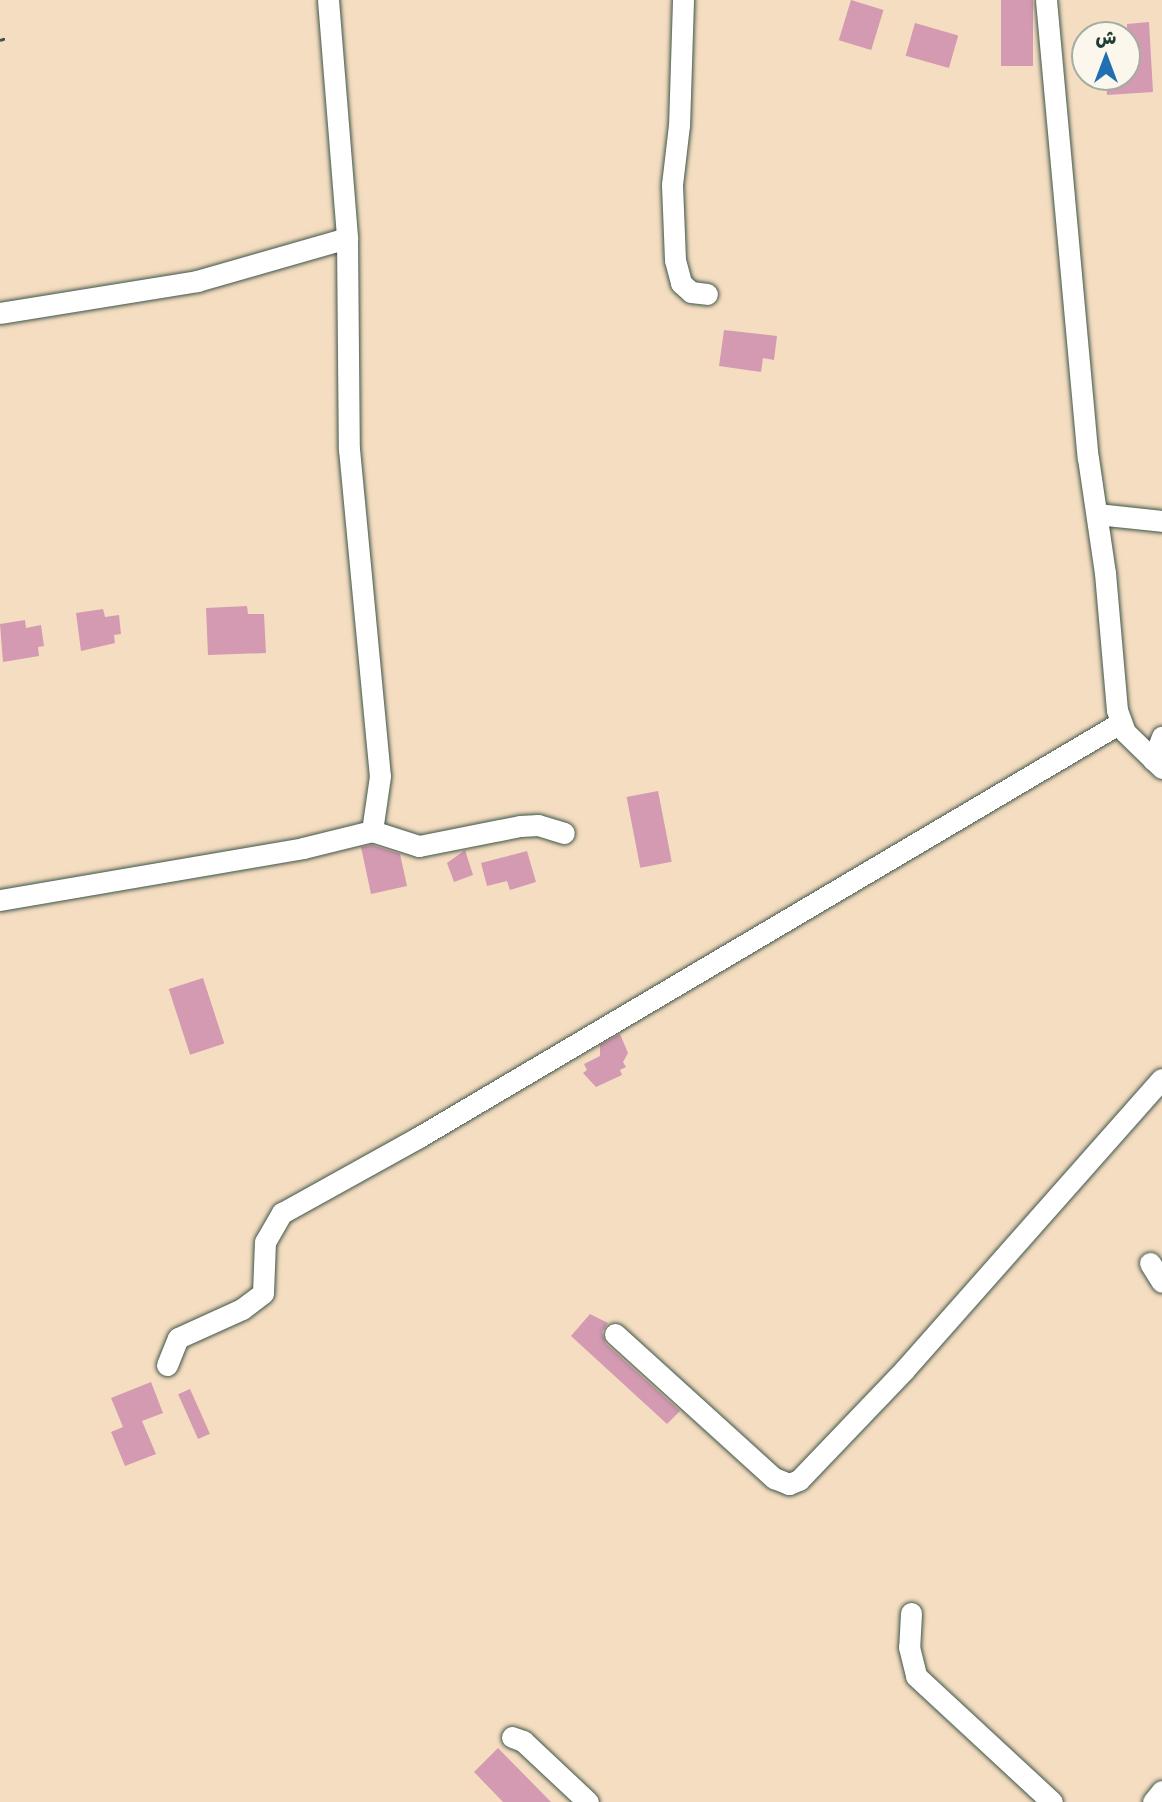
<!DOCTYPE html>
<meta charset="utf-8">
<style>
body{margin:0}
#map{position:relative;width:1162px;height:1802px;overflow:hidden;background:#f5ddc1;font-family:Mali,"Playpen Sans Arabic",sans-serif}
div>[style]{position:absolute}
.building>*{inset:0;background:#d39ab2;transform-origin:0 0}
.path>*{height:2.5px;margin-top:-1.25px;transform-origin:0;background:repeating-linear-gradient(90deg,#3f5549 0 5px,transparent 0 10px)}
.roads{filter:drop-shadow(0 0 2px #3f5549) drop-shadow(0 0 2px #3f5549)}
.minor>*{height:21px;margin:-10.5px;padding:0 10.5px;transform-origin:10.5px;border-radius:10.5px;background:#fff}
span{translate:-50% -50%;white-space:nowrap;text-align:center;line-height:1.15;-webkit-text-stroke:6px #fbf7ec;paint-order:stroke}
.north{position:absolute;left:1071px;top:21px;width:70px;height:70px;box-sizing:border-box;background:#fbf7ec;border:2px solid #a3ada2;border-radius:50%;rotate:0deg;font-size:19px;font-weight:700;line-height:28px;text-align:center;color:#1f3d34}
.north::after{content:'';display:block;margin:auto;width:24px;height:32px;background:#1f6fb2;clip-path:polygon(50% 0,100% 100%,50% 72%,0 100%)}
</style>
<div id="map">
<div class="building">
<i style="left:851px;top:0;width:34px;height:42px;rotate:17deg"></i>
<i style="left:1001px;top:0;width:32px;height:66px"></i>
<i style="clip-path:polygon(1149px 22px,1153px 92px,1107px 95px,1106px 77px,1127px 77px,1127px 24px)"></i>
<i style="left:915px;top:23px;width:45px;height:34px;rotate:16deg"></i>
<i style="clip-path:polygon(724px 330px,777px 336px,774px 360px,763px 358px,761px 372px,719px 366px)"></i>
<i style="clip-path:polygon(247px 606px,248px 614px,264px 614px,266px 653px,208px 655px,206px 608px)"></i>
<i style="clip-path:polygon(103px 609px,105px 617px,119px 615px,121px 634px,114px 635px,115px 643px,81px 651px,76px 613px)"></i>
<i style="clip-path:polygon(25px 620px,26px 628px,41px 625px,44px 646px,38px 647px,39px 656px,3px 662px,0 624px)"></i>
<i style="left:658px;top:791px;width:72px;height:32px;rotate:79deg"></i>
<i style="clip-path:polygon(372px 845px,400px 854px,407px 886px,371px 894px,361px 847px)"></i>
<i style="clip-path:polygon(465px 850px,473px 875px,454px 882px,447px 863px)"></i>
<i style="clip-path:polygon(527px 851px,536px 882px,510px 890px,507px 881px,487px 886px,481px 863px)"></i>
<i style="left:203px;top:978px;width:69px;height:36px;rotate:72deg"></i>
<i style="clip-path:polygon(620px 1034px,628px 1053px,623px 1062px,626px 1067px,620px 1070px,622px 1075px,596px 1087px,583px 1073px,587px 1070px,584px 1064px,600px 1056px,600px 1045px)"></i>
<i style="clip-path:polygon(590px 1314px,608px 1323px,602px 1332px,606px 1344px,680px 1411px,667px 1424px,571px 1336px)"></i>
<i style="clip-path:polygon(151px 1382px,163px 1413px,142px 1421px,156px 1454px,125px 1466px,111px 1432px,123px 1427px,111px 1398px)"></i>
<i style="left:190px;top:1389px;width:49px;height:13px;rotate:66deg"></i>
<i style="clip-path:polygon(498px 1748px,551px 1802px,503px 1802px,474px 1772px)"></i>
</div>
<div class="path">
<i style="left:0;top:40px;width:6px;rotate:-18deg"></i>
</div>
<div class="roads">
<div class="minor">
<i style="left:328px;top:0;width:239px;rotate:85.4deg"></i>
<i style="left:347px;top:238px;width:211px;rotate:89.5deg"></i>
<i style="left:349px;top:449px;width:328px;rotate:84.6deg"></i>
<i style="left:380px;top:776px;width:56px;rotate:98.3deg"></i>
<i style="left:683px;top:0;width:125px;rotate:91.8deg"></i>
<i style="left:679px;top:125px;width:60px;rotate:96.7deg"></i>
<i style="left:672px;top:185px;width:75px;rotate:87.7deg"></i>
<i style="left:675px;top:260px;width:24px;rotate:75deg"></i>
<i style="left:681px;top:283px;width:13px;rotate:42deg"></i>
<i style="left:691px;top:292px;width:16px;rotate:7deg"></i>
<i style="left:1046px;top:0;width:460px;rotate:84.8deg"></i>
<i style="left:1088px;top:458px;width:116px;rotate:81.6deg"></i>
<i style="left:1105px;top:573px;width:138px;rotate:85deg"></i>
<i style="left:1117px;top:710px;width:23px;rotate:70deg"></i>
<i style="left:1125px;top:732px;width:52px;rotate:44.2deg"></i>
<i style="left:0;top:313px;width:200px;rotate:-9.2deg"></i>
<i style="left:197px;top:281px;width:156px;rotate:-16deg"></i>
<i style="left:1097px;top:514px;width:65px;rotate:6.1deg"></i>
<i style="left:1153px;top:760px;width:25px;rotate:-69deg"></i>
<i style="left:0;top:900px;width:307px;rotate:-9.7deg"></i>
<i style="left:303px;top:848px;width:71px;rotate:-13.8deg"></i>
<i style="left:372px;top:831px;width:49px;rotate:17.7deg"></i>
<i style="left:419px;top:846px;width:103px;rotate:-11.2deg"></i>
<i style="left:520px;top:826px;width:18px;rotate:-3deg"></i>
<i style="left:538px;top:825px;width:27px;rotate:17deg"></i>
<i style="left:1150px;top:1263px;width:22px;rotate:58deg"></i>
<i style="left:615px;top:1334px;width:215px;rotate:42.2deg"></i>
<i style="left:774px;top:1478px;width:16px;rotate:22deg"></i>
<i style="left:789px;top:1484px;width:11px;rotate:-22deg"></i>
<i style="left:799px;top:1480px;width:153px;rotate:-46.3deg"></i>
<i style="left:905px;top:1369px;width:387px;rotate:-48.5deg"></i>
<i style="left:167px;top:1365px;width:29px;rotate:-68deg"></i>
<i style="left:178px;top:1338px;width:70px;rotate:-24.4deg"></i>
<i style="left:242px;top:1309px;width:26px;rotate:-37deg"></i>
<i style="left:263px;top:1293px;width:51px;rotate:-87.8deg"></i>
<i style="left:265px;top:1242px;width:34px;rotate:-60deg"></i>
<i style="left:282px;top:1213px;width:157px;rotate:-29deg"></i>
<i style="left:419px;top:1137px;width:814px;rotate:-30.57deg"></i>
<i style="left:911px;top:1613px;width:34px;rotate:93deg"></i>
<i style="left:909px;top:1647px;width:30px;rotate:76deg"></i>
<i style="left:916px;top:1676px;width:185px;rotate:42.8deg"></i>
<i style="left:512px;top:1737px;width:12px;rotate:20deg"></i>
<i style="left:523px;top:1741px;width:89px;rotate:43.2deg"></i>
<i style="left:1153px;top:1802px;width:14px;rotate:-51deg"></i>
</div>
</div>
<div class="north">ش</div>
</div>
